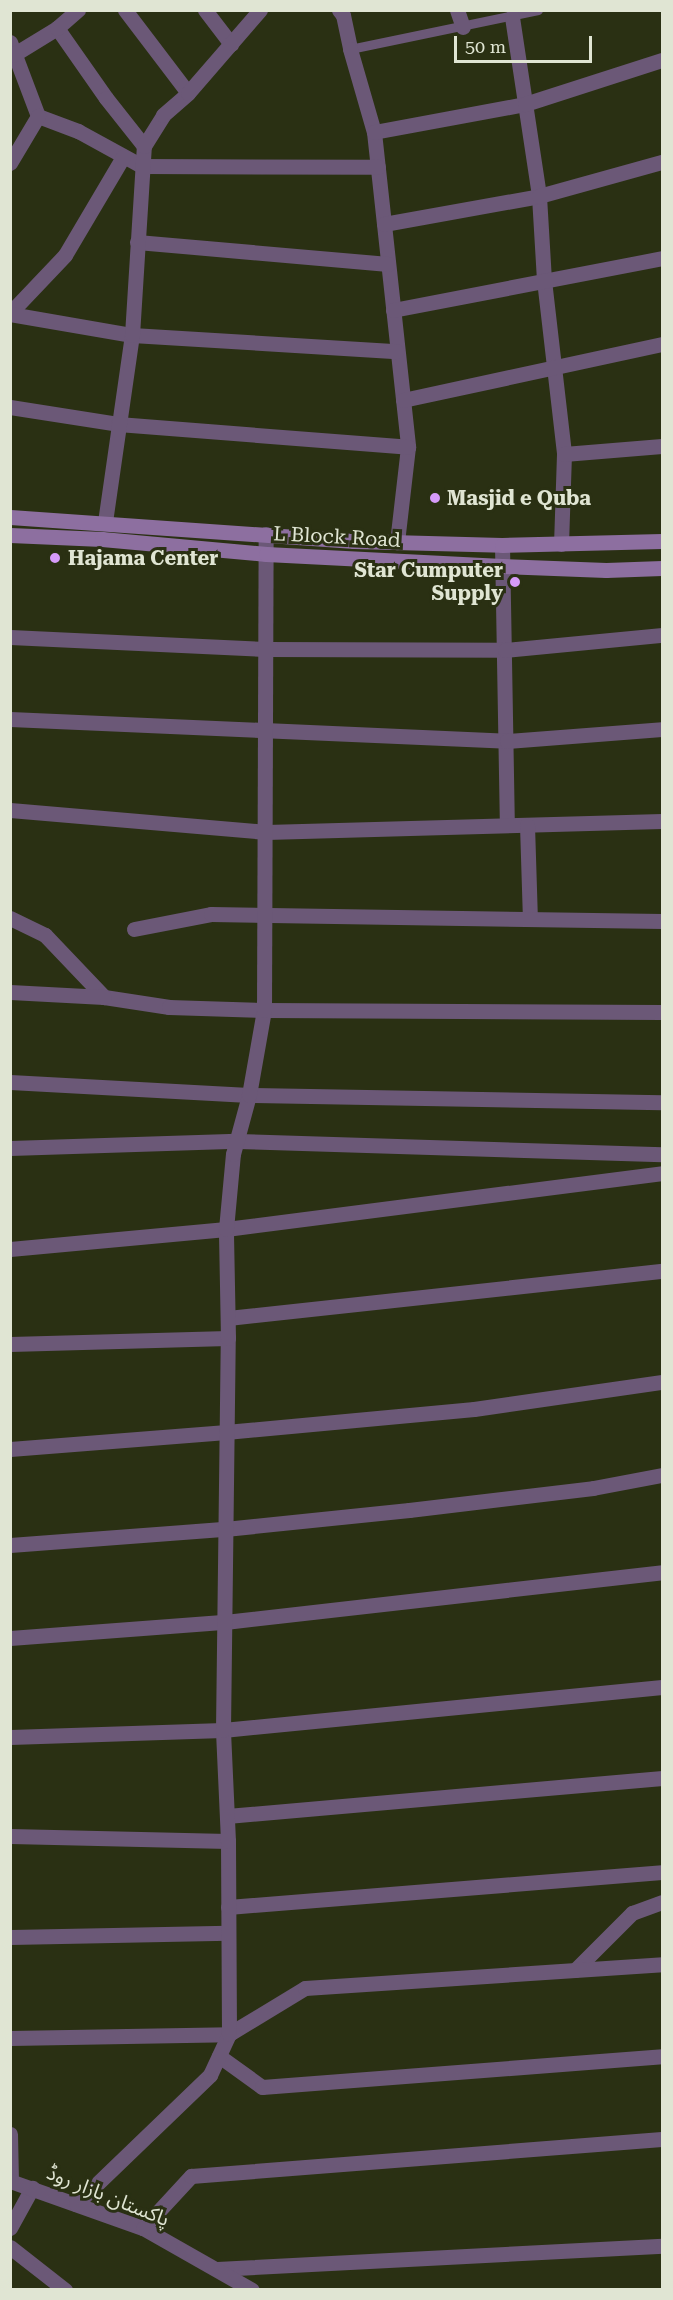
<!DOCTYPE html>
<meta charset="utf-8">
<style>
body{margin:0}
#map{position:relative;width:673px;height:2300px;overflow:hidden;background:#2a3013;font-family:"Roboto Serif","Noto Sans Arabic",serif}
div>[style]{position:absolute}
.service>*{height:9px;margin:-4.5px;padding:0 4.5px;transform-origin:4.5px;border-radius:4.5px;background:#6b5877}
.minor>*{height:15px;margin:-7.5px;padding:0 7.5px;transform-origin:7.5px;border-radius:7.5px;background:#6b5877}
.tertiary>*{height:15px;margin:-7.5px;padding:0 7.5px;transform-origin:7.5px;border-radius:7.5px;background:#6b5877}
.secondary>*{height:15px;margin:-7.5px;padding:0 7.5px;transform-origin:7.5px;border-radius:7.5px;background:#8d6fa0}
.dots>*{width:16px;height:16px;translate:-50% -50%;box-sizing:border-box;border:3px solid #2a3013;border-radius:50%}
span{translate:-50% -50%;white-space:nowrap;text-align:center;line-height:1.15;-webkit-text-stroke:6px #2a3013;paint-order:stroke}
.poi-label{font-size:20px;color:#e0e5d3;font-weight:700}
.left{translate:0 -50%;text-align:left}
.right{translate:-100% -50%;text-align:right}
.street-label{font-size:20px;color:#e0e5d3}
.frame{position:absolute;inset:0;border:12px solid #e0e5d3;pointer-events:none}
.scale{position:absolute;left:454px;top:36px;width:138px;height:27px;box-sizing:border-box;border:3px solid #e0e5d3;border-top:0;padding-left:8px;font-size:18px;line-height:21px;white-space:nowrap;color:#e0e5d3;-webkit-text-stroke:4px #2a3013;paint-order:stroke}
</style>
<div id="map">
<div class="service">
<i style="left:350px;top:49px;width:192px;rotate:-11.7deg"></i>
</div>
<div class="minor">
<i style="left:125px;top:10px;width:104px;rotate:52.8deg"></i>
<i style="left:205px;top:10px;width:43px;rotate:52.6deg"></i>
<i style="left:339px;top:10px;width:6px;rotate:51deg"></i>
<i style="left:343px;top:15px;width:35px;rotate:78deg"></i>
<i style="left:350px;top:49px;width:86px;rotate:73.9deg"></i>
<i style="left:374px;top:132px;width:317px;rotate:83.8deg"></i>
<i style="left:408px;top:447px;width:96px;rotate:96.6deg"></i>
<i style="left:457px;top:10px;width:18px;rotate:71deg"></i>
<i style="left:512px;top:17px;width:181px;rotate:81.4deg"></i>
<i style="left:539px;top:196px;width:84px;rotate:86.6deg"></i>
<i style="left:544px;top:280px;width:175px;rotate:83.4deg"></i>
<i style="left:564px;top:454px;width:90px;rotate:91.9deg"></i>
<i style="left:57px;top:28px;width:85px;rotate:55deg"></i>
<i style="left:106px;top:98px;width:61px;rotate:51.6deg"></i>
<i style="left:10px;top:42px;width:79px;rotate:69.3deg"></i>
<i style="left:38px;top:116px;width:43px;rotate:20.6deg"></i>
<i style="left:78px;top:131px;width:73px;rotate:28.7deg"></i>
<i style="left:142px;top:166px;width:236px;rotate:0.2deg"></i>
<i style="left:13px;top:55px;width:52px;rotate:-31.5deg"></i>
<i style="left:57px;top:28px;width:28px;rotate:-41deg"></i>
<i style="left:374px;top:132px;width:154px;rotate:-10.5deg"></i>
<i style="left:525px;top:104px;width:144px;rotate:-17.8deg"></i>
<i style="left:10px;top:163px;width:55px;rotate:-59.2deg"></i>
<i style="left:384px;top:224px;width:158px;rotate:-10.2deg"></i>
<i style="left:539px;top:196px;width:128px;rotate:-15.5deg"></i>
<i style="left:137px;top:242px;width:252px;rotate:5deg"></i>
<i style="left:393px;top:310px;width:274px;rotate:-10.9deg"></i>
<i style="left:10px;top:313px;width:80px;rotate:-46.5deg"></i>
<i style="left:65px;top:255px;width:114px;rotate:-59.4deg"></i>
<i style="left:10px;top:314px;width:124px;rotate:9.8deg"></i>
<i style="left:132px;top:335px;width:265px;rotate:3.5deg"></i>
<i style="left:403px;top:400px;width:265px;rotate:-12.2deg"></i>
<i style="left:10px;top:407px;width:109px;rotate:8.9deg"></i>
<i style="left:118px;top:424px;width:291px;rotate:4.5deg"></i>
<i style="left:564px;top:454px;width:98px;rotate:-4.7deg"></i>
<i style="left:502px;top:545px;width:280px;rotate:89deg"></i>
<i style="left:10px;top:637px;width:255px;rotate:2.7deg"></i>
<i style="left:265px;top:649px;width:240px;rotate:0.2deg"></i>
<i style="left:505px;top:650px;width:158px;rotate:-5.5deg"></i>
<i style="left:10px;top:719px;width:497px;rotate:2.5deg"></i>
<i style="left:507px;top:741px;width:155px;rotate:-4.4deg"></i>
<i style="left:10px;top:810px;width:257px;rotate:4.9deg"></i>
<i style="left:266px;top:832px;width:396px;rotate:-1.6deg"></i>
<i style="left:527px;top:825px;width:94px;rotate:88.2deg"></i>
<i style="left:10px;top:918px;width:39px;rotate:26deg"></i>
<i style="left:45px;top:935px;width:86px;rotate:46.4deg"></i>
<i style="left:104px;top:997px;width:66px;rotate:8.7deg"></i>
<i style="left:169px;top:1007px;width:95px;rotate:1.8deg"></i>
<i style="left:264px;top:1010px;width:398px;rotate:0.3deg"></i>
<i style="left:134px;top:929px;width:78px;rotate:-11deg"></i>
<i style="left:211px;top:914px;width:451px;rotate:0.9deg"></i>
<i style="left:10px;top:992px;width:94px;rotate:3deg"></i>
<i style="left:10px;top:1082px;width:239px;rotate:3.1deg"></i>
<i style="left:249px;top:1095px;width:413px;rotate:1deg"></i>
<i style="left:10px;top:1148px;width:227px;rotate:-1.8deg"></i>
<i style="left:237px;top:1141px;width:425px;rotate:1.8deg"></i>
<i style="left:10px;top:1249px;width:217px;rotate:-5.3deg"></i>
<i style="left:226px;top:1229px;width:440px;rotate:-7.3deg"></i>
<i style="left:228px;top:1318px;width:437px;rotate:-6.2deg"></i>
<i style="left:10px;top:1344px;width:218px;rotate:-1.6deg"></i>
<i style="left:10px;top:1449px;width:217px;rotate:-4.5deg"></i>
<i style="left:226px;top:1432px;width:249px;rotate:-5.3deg"></i>
<i style="left:474px;top:1409px;width:190px;rotate:-8.2deg"></i>
<i style="left:10px;top:1545px;width:216px;rotate:-4.3deg"></i>
<i style="left:225px;top:1529px;width:185px;rotate:-5.9deg"></i>
<i style="left:409px;top:1510px;width:185px;rotate:-6.8deg"></i>
<i style="left:593px;top:1488px;width:70px;rotate:-10.7deg"></i>
<i style="left:10px;top:1638px;width:216px;rotate:-4.3deg"></i>
<i style="left:225px;top:1622px;width:440px;rotate:-6.5deg"></i>
<i style="left:10px;top:1737px;width:213px;rotate:-1.9deg"></i>
<i style="left:223px;top:1730px;width:441px;rotate:-5.6deg"></i>
<i style="left:227px;top:1816px;width:437px;rotate:-5deg"></i>
<i style="left:10px;top:1836px;width:218px;rotate:1.3deg"></i>
<i style="left:228px;top:1907px;width:435px;rotate:-4.6deg"></i>
<i style="left:10px;top:1937px;width:218px;rotate:-1.1deg"></i>
<i style="left:575px;top:1970px;width:81px;rotate:-45deg"></i>
<i style="left:632px;top:1913px;width:32px;rotate:-20deg"></i>
<i style="left:10px;top:2038px;width:219px;rotate:-1deg"></i>
<i style="left:229px;top:2034px;width:89px;rotate:-31.2deg"></i>
<i style="left:305px;top:1988px;width:358px;rotate:-3.8deg"></i>
<i style="left:219px;top:2056px;width:53px;rotate:35.8deg"></i>
<i style="left:262px;top:2087px;width:401px;rotate:-4.4deg"></i>
<i style="left:10px;top:2134px;width:47px;rotate:88.8deg"></i>
<i style="left:10px;top:2228px;width:46px;rotate:-61.2deg"></i>
<i style="left:143px;top:2228px;width:71px;rotate:-47.3deg"></i>
<i style="left:191px;top:2176px;width:472px;rotate:-4.5deg"></i>
<i style="left:10px;top:2247px;width:70px;rotate:38deg"></i>
<i style="left:217px;top:2269px;width:446px;rotate:-3deg"></i>
</div>
<div class="tertiary">
<i style="left:105px;top:522px;width:189px;rotate:-81.8deg"></i>
<i style="left:132px;top:335px;width:189px;rotate:-86.4deg"></i>
<i style="left:144px;top:146px;width:36px;rotate:-58deg"></i>
<i style="left:163px;top:115px;width:33px;rotate:-41deg"></i>
<i style="left:188px;top:93px;width:110px;rotate:-49.1deg"></i>
<i style="left:10px;top:2181px;width:141px;rotate:19.5deg"></i>
<i style="left:143px;top:2228px;width:125px;rotate:29.6deg"></i>
<i style="left:76px;top:2204px;width:186px;rotate:-43.9deg"></i>
<i style="left:210px;top:2075px;width:45px;rotate:-65.1deg"></i>
<i style="left:229px;top:2034px;width:193px;rotate:-90.3deg"></i>
<i style="left:228px;top:1841px;width:111px;rotate:-92.6deg"></i>
<i style="left:223px;top:1730px;width:392px;rotate:-89.3deg"></i>
<i style="left:228px;top:1338px;width:109px;rotate:-91.1deg"></i>
<i style="left:226px;top:1229px;width:75px;rotate:-84.7deg"></i>
<i style="left:233px;top:1154px;width:61px;rotate:-74.8deg"></i>
<i style="left:249px;top:1095px;width:86px;rotate:-80deg"></i>
<i style="left:264px;top:1010px;width:476px;rotate:-89.8deg"></i>
</div>
<div class="secondary">
<i style="left:10px;top:517px;width:345px;rotate:4deg"></i>
<i style="left:354px;top:541px;width:148px;rotate:1.5deg"></i>
<i style="left:502px;top:545px;width:160px;rotate:-1.4deg"></i>
<i style="left:10px;top:535px;width:92px;rotate:2.5deg"></i>
<i style="left:102px;top:539px;width:165px;rotate:5.2deg"></i>
<i style="left:266px;top:554px;width:236px;rotate:2.9deg"></i>
<i style="left:502px;top:566px;width:104px;rotate:2.2deg"></i>
<i style="left:606px;top:570px;width:56px;rotate:-2deg"></i>
</div>
<div class="dots">
<i style="left:435px;top:498px;background:#d69bf9"></i>
<i style="left:55px;top:558px;background:#d69bf9"></i>
<i style="left:515px;top:582px;background:#d69bf9"></i>
</div>
<div class="poi-label">
<span class="left" style="left:447px;top:498px">Masjid e Quba</span>
<span class="left" style="left:68px;top:558px">Hajama Center</span>
<span class="right" style="left:503px;top:582px">Star Cumputer<br>Supply</span>
</div>
<div class="street-label">
<span style="left:337px;top:537px;rotate:3deg">L Block Road</span>
<span style="left:108px;top:2196px;rotate:22deg">پاکستان بازار روڈ</span>
</div>
<div class="frame"></div>
<div class="scale">50 m</div>
</div>
